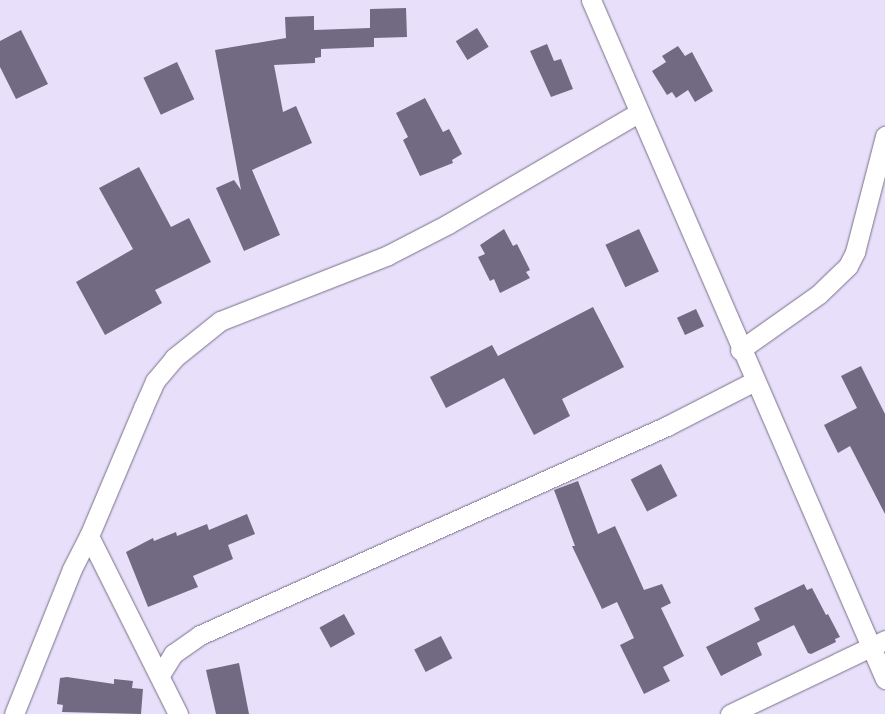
<!DOCTYPE html>
<style>
body{margin:0}
#map{position:relative;width:885px;height:714px;overflow:hidden;background:#e8e0fb;font-family:"Roboto Serif",serif}
div>[style]{position:absolute}
.building>*{inset:0;background:#726a82;transform-origin:0 0}
.roads{filter:drop-shadow(0 0 1px #787088) drop-shadow(0 0 1px #787088)}
.street>*{height:19px;margin:-9.5px;padding:0 9.5px;transform-origin:9.5px;border-radius:9.5px;background:#fff}
span{translate:-50% -50%;white-space:nowrap;text-align:center;line-height:1.15;-webkit-text-stroke:4px #f3f0fb;paint-order:stroke}
</style>
<div id="map">
<div class="building">
<i style="clip-path:polygon(406px 8px,407px 37px,374px 38px,374px 47px,321px 49px,321px 57px,315px 58px,315px 63px,274px 65px,283px 112px,296px 106px,312px 143px,252px 170px,280px 235px,244px 251px,216px 188px,234px 180px,241px 190px,215px 50px,286px 38px,285px 17px,314px 16px,314px 30px,370px 28px,370px 9px)"></i>
<i style="left:477px;top:28px;width:22px;height:25px;rotate:58deg"></i>
<i style="clip-path:polygon(21px 30px,48px 84px,16px 99px,0 67px,0 41px)"></i>
<i style="clip-path:polygon(547px 44px,554px 61px,561px 59px,573px 89px,551px 97px,530px 51px)"></i>
<i style="clip-path:polygon(678px 46px,685px 56px,692px 52px,713px 91px,695px 102px,688px 90px,676px 98px,672px 92px,667px 95px,652px 71px,666px 62px,662px 56px)"></i>
<i style="left:177px;top:62px;width:41px;height:37px;rotate:65deg"></i>
<i style="clip-path:polygon(425px 98px,443px 132px,449px 129px,462px 154px,452px 160px,453px 163px,420px 176px,403px 140px,408px 137px,396px 113px)"></i>
<i style="clip-path:polygon(139px 167px,171px 227px,189px 218px,211px 262px,155px 290px,162px 303px,105px 335px,76px 282px,133px 249px,99px 188px)"></i>
<i style="clip-path:polygon(504px 229px,513px 246px,517px 244px,530px 270px,526px 272px,530px 278px,500px 293px,494px 279px,490px 281px,478px 257px,485px 254px,480px 245px)"></i>
<i style="left:639px;top:229px;width:47px;height:37px;rotate:65deg"></i>
<i style="clip-path:polygon(593px 307px,624px 367px,562px 399px,570px 416px,534px 435px,504px 378px,446px 408px,430px 377px,492px 345px,498px 356px)"></i>
<i style="left:696px;top:309px;width:19px;height:21px;rotate:65deg"></i>
<i style="clip-path:polygon(861px 366px,885px 414px,885px 514px,850px 446px,838px 453px,824px 425px,857px 408px,841px 376px)"></i>
<i style="left:661px;top:464px;width:36px;height:34px;rotate:63deg"></i>
<i style="clip-path:polygon(578px 481px,598px 534px,615px 526px,644px 590px,662px 584px,671px 603px,661px 608px,684px 656px,663px 667px,670px 681px,644px 694px,620px 645px,634px 638px,617px 602px,602px 609px,572px 546px,575px 546px,554px 490px)"></i>
<i style="clip-path:polygon(247px 514px,255px 534px,228px 545px,233px 559px,193px 576px,198px 587px,148px 607px,126px 552px,153px 538px,154px 541px,176px 532px,177px 536px,207px 524px,209px 530px)"></i>
<i style="clip-path:polygon(804px 584px,807px 590px,812px 588px,826px 615px,828px 614px,840px 637px,835px 639px,836px 642px,811px 654px,808px 653px,794px 625px,757px 643px,762px 655px,721px 676px,706px 647px,760px 620px,754px 608px)"></i>
<i style="left:344px;top:614px;width:23px;height:28px;rotate:61deg"></i>
<i style="left:441px;top:636px;width:25px;height:30px;rotate:63deg"></i>
<i style="clip-path:polygon(239px 663px,249px 714px,216px 714px,206px 670px)"></i>
<i style="clip-path:polygon(67px 677px,114px 684px,114px 679px,133px 681px,132px 688px,143px 689px,141px 714px,62px 712px,63px 705px,57px 704px,60px 678px)"></i>
</div>
<div class="roads">
<div class="street">
<i style="left:591px;top:0;width:740px;rotate:66.59deg"></i>
<i style="left:740px;top:350px;width:97px;rotate:-35.3deg"></i>
<i style="left:819px;top:294px;width:40px;rotate:-44deg"></i>
<i style="left:848px;top:266px;width:16px;rotate:-63deg"></i>
<i style="left:855px;top:252px;width:120px;rotate:-75.5deg"></i>
<i style="left:89px;top:536px;width:199px;rotate:63.4deg"></i>
<i style="left:160px;top:675px;width:25px;rotate:-58deg"></i>
<i style="left:173px;top:654px;width:33px;rotate:-35deg"></i>
<i style="left:200px;top:635px;width:512px;rotate:-24.11deg"></i>
<i style="left:667px;top:426px;width:99px;rotate:-27.1deg"></i>
<i style="left:14px;top:714px;width:156px;rotate:-68.2deg"></i>
<i style="left:72px;top:569px;width:37px;rotate:-63deg"></i>
<i style="left:89px;top:536px;width:139px;rotate:-67.1deg"></i>
<i style="left:143px;top:408px;width:30px;rotate:-66deg"></i>
<i style="left:155px;top:381px;width:30px;rotate:-50deg"></i>
<i style="left:174px;top:358px;width:59px;rotate:-38.8deg"></i>
<i style="left:220px;top:321px;width:180px;rotate:-21.4deg"></i>
<i style="left:388px;top:255px;width:68px;rotate:-27.3deg"></i>
<i style="left:448px;top:224px;width:220px;rotate:-30.3deg"></i>
<i style="left:730px;top:714px;width:172px;rotate:-25.5deg"></i>
</div>
</div>
</div>
